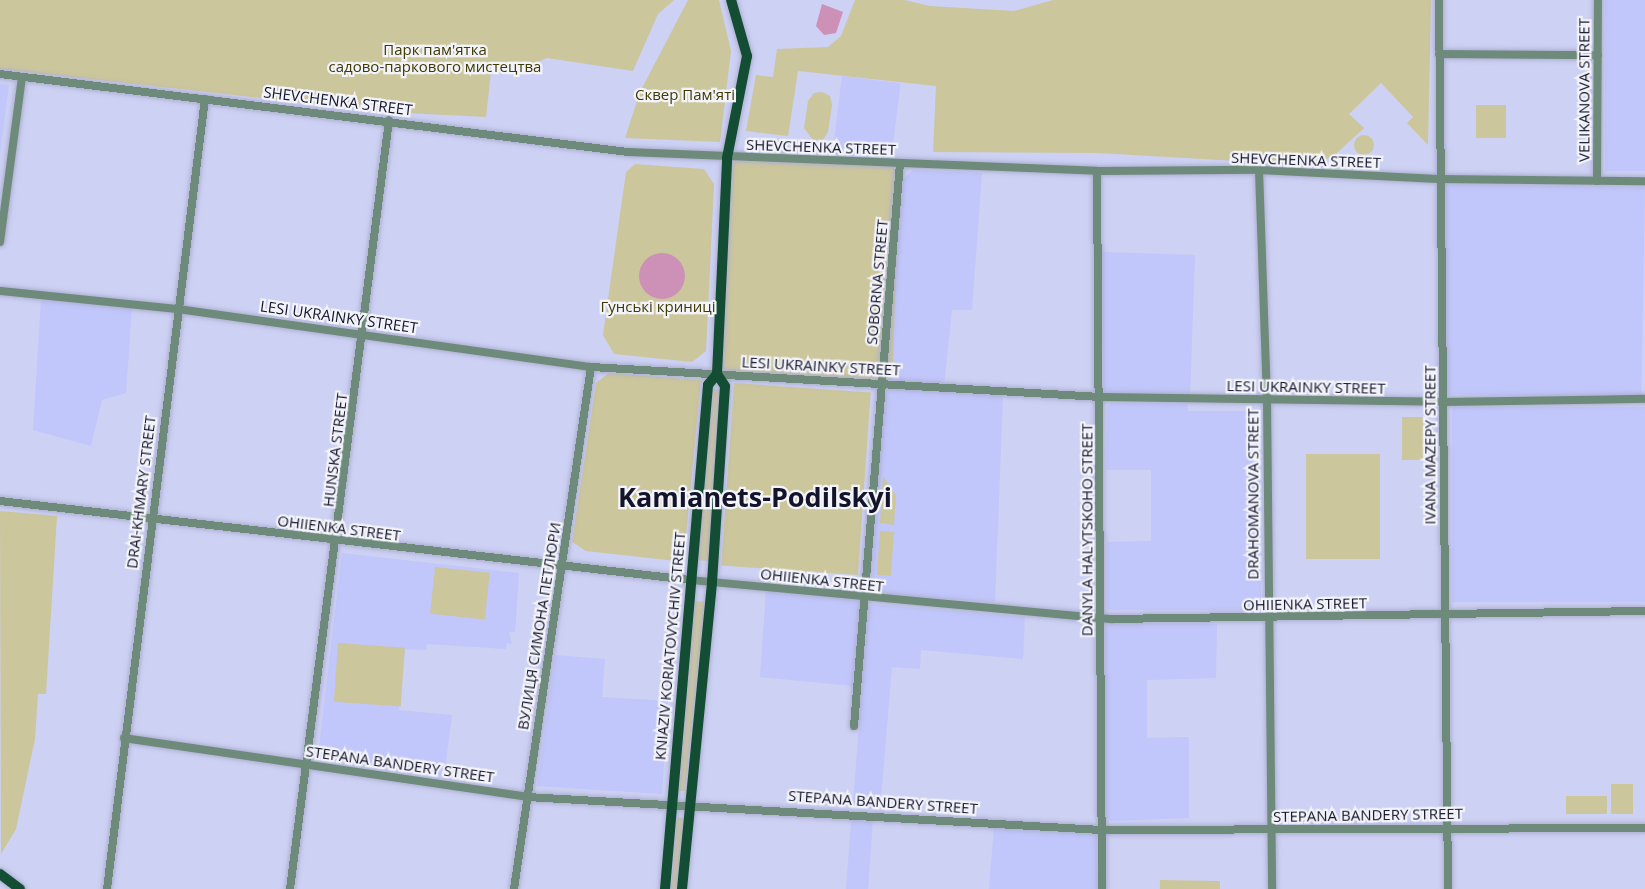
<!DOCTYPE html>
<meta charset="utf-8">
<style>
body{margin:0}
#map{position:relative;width:1645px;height:889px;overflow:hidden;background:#cdd1f4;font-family:"Open Sans",sans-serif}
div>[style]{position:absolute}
.built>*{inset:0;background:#c1c6fb;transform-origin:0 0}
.green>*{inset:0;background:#ccc69c;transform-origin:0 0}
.round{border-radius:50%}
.water>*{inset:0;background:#cd91b7}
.roads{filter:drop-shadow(0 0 2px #acafcf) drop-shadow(0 0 2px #acafcf)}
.minor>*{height:8px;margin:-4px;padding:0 4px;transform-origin:4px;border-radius:4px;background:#6e8a7b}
.major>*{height:10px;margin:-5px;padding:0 5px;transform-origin:5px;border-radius:5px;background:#124d34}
span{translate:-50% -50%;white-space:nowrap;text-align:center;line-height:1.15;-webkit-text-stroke:4.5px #f3f4fa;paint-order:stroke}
.park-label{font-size:15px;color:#403902}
.street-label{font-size:15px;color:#131429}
.town-label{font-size:27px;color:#131429;font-weight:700}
</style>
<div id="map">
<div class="built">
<i style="left:1605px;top:0;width:40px;height:171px"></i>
<i style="left:842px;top:76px;width:59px;height:81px;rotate:7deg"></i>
<i style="clip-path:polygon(0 84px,9px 85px,0 154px)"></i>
<i style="clip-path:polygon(913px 170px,982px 173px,972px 310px,952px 310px,944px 386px,891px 382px,886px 372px,903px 179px)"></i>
<i style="left:1443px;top:184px;width:202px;height:210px;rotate:1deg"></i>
<i style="clip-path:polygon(1102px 252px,1195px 255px,1190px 396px,1108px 395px,1104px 391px)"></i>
<i style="clip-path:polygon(41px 299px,132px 307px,126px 393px,102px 400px,91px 446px,33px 430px)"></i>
<i style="clip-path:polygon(892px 388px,1003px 396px,995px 602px,880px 595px,872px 590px,879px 461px,886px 394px)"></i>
<i style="clip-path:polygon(1111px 403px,1187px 404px,1188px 411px,1252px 411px,1253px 476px,1260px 476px,1261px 605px,1256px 610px,1107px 610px,1107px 542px,1151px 541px,1151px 470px,1106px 470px,1107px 407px)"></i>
<i style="left:1645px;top:407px;width:195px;height:193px;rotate:90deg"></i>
<i style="clip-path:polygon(342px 553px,519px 573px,515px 632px,509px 632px,512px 644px,507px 643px,506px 649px,427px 644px,426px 650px,405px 649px,399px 710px,452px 715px,444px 776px,318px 756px)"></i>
<i style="clip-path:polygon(766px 591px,856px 600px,860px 605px,853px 686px,760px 677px)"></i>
<i style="clip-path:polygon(872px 604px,1025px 617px,1023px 659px,921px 650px,920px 669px,892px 667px,880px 810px,860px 808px,853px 803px,868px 608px)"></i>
<i style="clip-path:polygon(1109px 623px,1217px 624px,1216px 678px,1147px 680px,1147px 738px,1189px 737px,1189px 818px,1111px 821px,1105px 816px,1105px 626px)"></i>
<i style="clip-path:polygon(555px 655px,605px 659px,602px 697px,668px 701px,662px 794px,537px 786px)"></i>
<i style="clip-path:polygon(858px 818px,873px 818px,868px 889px,846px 889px,851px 822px)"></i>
<i style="clip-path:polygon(994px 826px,1092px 833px,1096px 836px,1097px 889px,989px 889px)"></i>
</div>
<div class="green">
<i style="clip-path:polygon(0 0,674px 0,658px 14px,633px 71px,547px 58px,512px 72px,491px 72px,486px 117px,386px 112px,0 69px)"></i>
<i style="clip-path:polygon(688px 0,719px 0,731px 51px,720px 142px,625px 138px,640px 92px)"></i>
<i style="clip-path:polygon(855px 0,904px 0,930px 6px,1014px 11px,1053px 0,1431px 0,1428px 145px,1407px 123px,1413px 117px,1381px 83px,1349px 114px,1364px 128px,1337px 153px,1321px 162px,1305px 165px,1098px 153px,933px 152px,936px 86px,798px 71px,788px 136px,746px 131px,756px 75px,773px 77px,777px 49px,828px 47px,841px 36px)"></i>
<i style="clip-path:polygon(822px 92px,830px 96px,832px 105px,828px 132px,823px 140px,813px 140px,804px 128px,808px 101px,814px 93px)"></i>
<i style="left:1476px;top:105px;width:30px;height:33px"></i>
<i class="round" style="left:1354px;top:135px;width:20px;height:20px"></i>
<i style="left:727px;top:158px;width:173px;height:216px;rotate:2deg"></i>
<i style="clip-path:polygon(635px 164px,704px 169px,714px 184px,706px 351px,692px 362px,614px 354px,603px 335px,626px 172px)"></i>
<i style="clip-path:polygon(609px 373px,701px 380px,684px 556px,676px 561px,586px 551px,572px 542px,596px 383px)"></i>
<i style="left:734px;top:383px;width:137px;height:183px;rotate:4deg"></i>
<i style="clip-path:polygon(712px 389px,721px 389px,710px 561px,696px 560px)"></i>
<i style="left:1402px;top:417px;width:21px;height:43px"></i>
<i style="left:1306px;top:454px;width:74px;height:105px"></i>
<i style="clip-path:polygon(883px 476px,896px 496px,894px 525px,880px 523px)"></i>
<i style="clip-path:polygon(0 511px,57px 516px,46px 694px,38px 694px,35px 739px,16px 829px,1px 854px)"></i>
<i style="left:880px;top:531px;width:14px;height:44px;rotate:4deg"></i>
<i style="left:435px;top:567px;width:55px;height:47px;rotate:6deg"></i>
<i style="clip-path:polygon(695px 601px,705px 602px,685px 791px,679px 791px)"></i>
<i style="left:338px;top:643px;width:67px;height:59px;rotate:4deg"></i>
<i style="left:1611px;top:784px;width:22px;height:30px"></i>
<i style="left:1566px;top:796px;width:41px;height:18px"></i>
<i style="clip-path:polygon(677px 817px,684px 818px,677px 889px,671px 889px)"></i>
<i style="left:1160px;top:880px;width:60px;height:9px;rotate:1deg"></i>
</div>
<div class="water">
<i style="clip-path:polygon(822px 4px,843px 12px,836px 33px,824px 35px,816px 26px)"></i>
<i class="round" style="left:639px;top:253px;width:46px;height:46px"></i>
</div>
<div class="roads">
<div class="minor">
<i style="left:1439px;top:0;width:889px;rotate:89.42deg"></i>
<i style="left:1439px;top:54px;width:159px;rotate:0.4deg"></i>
<i style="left:0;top:74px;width:633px;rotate:7.08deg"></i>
<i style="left:628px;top:152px;width:469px;rotate:2.3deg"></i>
<i style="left:1097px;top:171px;width:162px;rotate:-0.4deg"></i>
<i style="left:1259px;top:170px;width:179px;rotate:2.9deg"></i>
<i style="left:1438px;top:179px;width:207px;rotate:0.6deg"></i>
<i style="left:1259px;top:170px;width:230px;rotate:88deg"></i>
<i style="left:1267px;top:400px;width:489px;rotate:89.4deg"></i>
<i style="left:1097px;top:171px;width:718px;rotate:89.6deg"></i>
<i style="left:1597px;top:181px;width:181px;rotate:-89.7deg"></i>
<i style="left:0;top:242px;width:166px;rotate:-82.4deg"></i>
<i style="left:0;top:291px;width:179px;rotate:5.8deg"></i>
<i style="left:178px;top:309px;width:417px;rotate:8deg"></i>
<i style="left:591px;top:367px;width:511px;rotate:3.37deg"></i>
<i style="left:1101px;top:397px;width:342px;rotate:0.8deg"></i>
<i style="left:1443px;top:402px;width:202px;rotate:-0.9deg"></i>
<i style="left:0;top:501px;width:695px;rotate:6.53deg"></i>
<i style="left:690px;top:580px;width:423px;rotate:5.3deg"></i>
<i style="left:1111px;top:619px;width:534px;rotate:-0.86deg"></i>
<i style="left:854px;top:726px;width:565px;rotate:-85.33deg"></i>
<i style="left:124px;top:738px;width:407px;rotate:8.3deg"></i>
<i style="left:527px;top:797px;width:575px;rotate:3.29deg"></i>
<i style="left:1101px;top:830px;width:544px;rotate:-0.21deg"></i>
<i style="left:107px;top:889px;width:796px;rotate:-82.93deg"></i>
<i style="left:290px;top:889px;width:775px;rotate:-82.66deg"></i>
<i style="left:514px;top:889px;width:528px;rotate:-81.61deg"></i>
</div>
<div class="major">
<i style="left:0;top:874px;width:25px;rotate:37deg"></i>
<i style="left:665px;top:889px;width:506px;rotate:-85.12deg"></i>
<i style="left:708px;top:385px;width:14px;rotate:-51deg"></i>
<i style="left:682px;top:889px;width:308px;rotate:-84.4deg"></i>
<i style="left:712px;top:582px;width:196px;rotate:-86.2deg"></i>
<i style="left:725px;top:386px;width:14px;rotate:-124deg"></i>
<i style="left:717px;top:374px;width:216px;rotate:-87.3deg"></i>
<i style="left:727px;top:158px;width:104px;rotate:-78.9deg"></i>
<i style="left:747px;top:56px;width:58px;rotate:-105.9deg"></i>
</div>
</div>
<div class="park-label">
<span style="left:435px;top:58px">Парк пам'ятка<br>садово-паркового мистецтва</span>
<span style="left:685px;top:95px">Сквер Пам'яті</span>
<span style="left:658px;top:307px">Гунські криниці</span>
</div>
<div class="street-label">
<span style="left:1584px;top:90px;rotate:-90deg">VELIKANOVA STREET</span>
<span style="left:338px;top:101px;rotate:7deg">SHEVCHENKA STREET</span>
<span style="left:821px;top:147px;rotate:2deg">SHEVCHENKA STREET</span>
<span style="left:1306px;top:160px;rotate:2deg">SHEVCHENKA STREET</span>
<span style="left:877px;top:282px;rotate:-85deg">SOBORNA STREET</span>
<span style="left:339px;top:317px;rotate:8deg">LESI UKRAINKY STREET</span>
<span style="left:821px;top:366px;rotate:3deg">LESI UKRAINKY STREET</span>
<span style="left:1306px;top:387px;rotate:1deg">LESI UKRAINKY STREET</span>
<span style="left:1430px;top:445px;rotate:-90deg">IVANA MAZEPY STREET</span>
<span style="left:335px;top:450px;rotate:-83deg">HUNSKA STREET</span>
<span style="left:141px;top:492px;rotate:-83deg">DRAI-KHMARY STREET</span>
<span style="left:1253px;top:494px;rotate:-90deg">DRAHOMANOVA STREET</span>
<span style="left:339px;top:528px;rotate:7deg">OHIIENKA STREET</span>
<span style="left:1087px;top:530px;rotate:-90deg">DANYLA HALYTSKOHO STREET</span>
<span style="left:822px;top:580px;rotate:6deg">OHIIENKA STREET</span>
<span style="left:1305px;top:604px;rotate:-1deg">OHIIENKA STREET</span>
<span style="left:539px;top:626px;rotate:-81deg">ВУЛИЦЯ СИМОНА ПЕТЛЮРИ</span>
<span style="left:670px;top:646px;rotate:-85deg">KNIAZIV KORIATOVYCHIV STREET</span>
<span style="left:400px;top:764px;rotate:8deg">STEPANA BANDERY STREET</span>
<span style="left:883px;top:802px;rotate:4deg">STEPANA BANDERY STREET</span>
<span style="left:1368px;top:815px;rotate:-1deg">STEPANA BANDERY STREET</span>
</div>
<div class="town-label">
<span style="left:755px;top:497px">Kamianets-Podilskyi</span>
</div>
</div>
